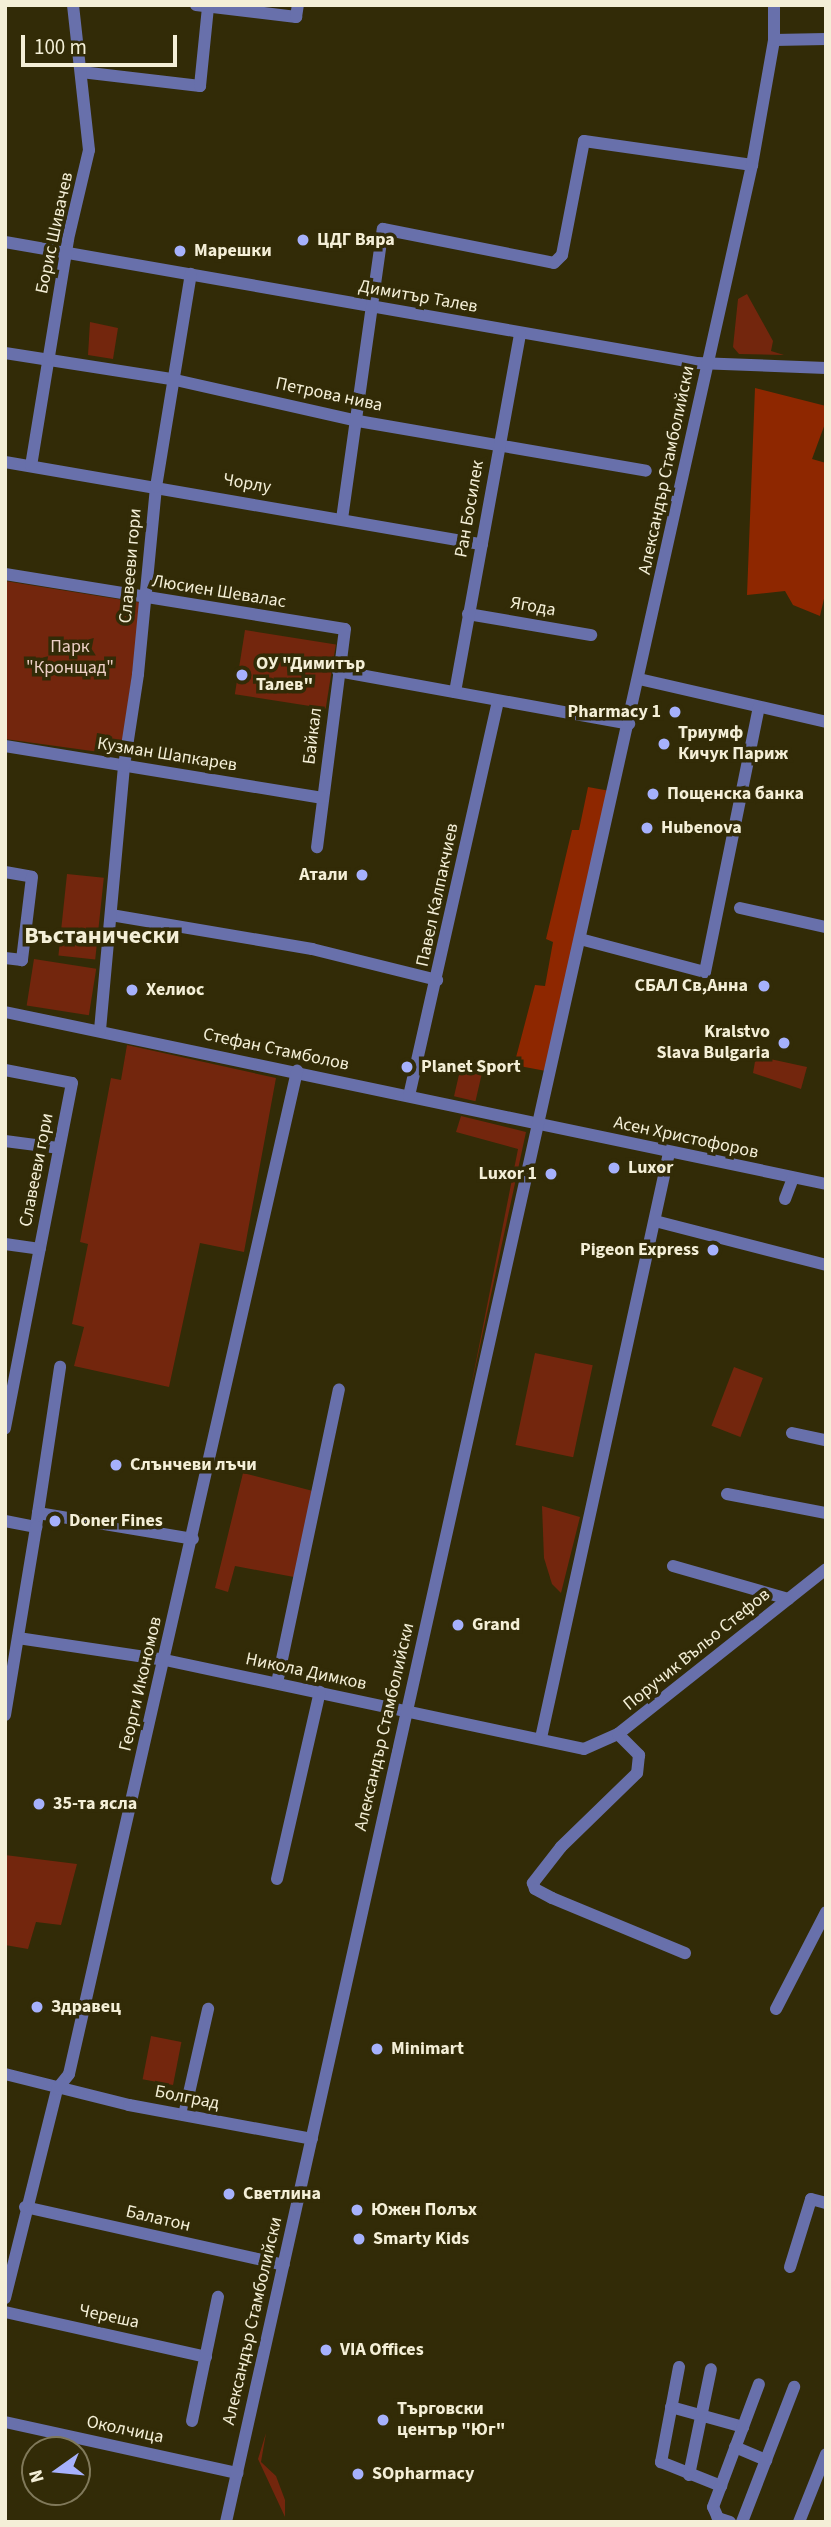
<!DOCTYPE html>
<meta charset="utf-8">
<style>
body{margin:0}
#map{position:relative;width:831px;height:2527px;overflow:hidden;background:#322b07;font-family:"Source Sans 3",sans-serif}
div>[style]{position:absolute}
.green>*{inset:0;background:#73260d;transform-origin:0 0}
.forest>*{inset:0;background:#8e2700}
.minor>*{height:12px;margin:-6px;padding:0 6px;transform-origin:6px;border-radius:6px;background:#6870ab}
.dots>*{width:19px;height:19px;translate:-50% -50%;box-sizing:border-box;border:4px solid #322b07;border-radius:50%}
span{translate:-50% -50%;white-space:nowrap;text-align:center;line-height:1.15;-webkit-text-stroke:7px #322b07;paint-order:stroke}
.street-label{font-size:18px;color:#f4efd7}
.poi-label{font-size:18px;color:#f4efd7;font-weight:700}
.left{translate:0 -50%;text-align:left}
.right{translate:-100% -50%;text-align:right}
.park-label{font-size:18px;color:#edd0c7}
.district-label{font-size:24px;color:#f4efd7;font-weight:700}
.frame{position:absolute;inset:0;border:7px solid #f4efd7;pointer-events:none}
.north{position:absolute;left:21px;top:2436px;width:70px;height:70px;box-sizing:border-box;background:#322b07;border:2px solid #80795a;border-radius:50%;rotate:255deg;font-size:19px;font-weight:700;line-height:28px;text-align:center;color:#f4efd7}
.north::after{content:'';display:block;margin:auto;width:24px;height:32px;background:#a6b1fc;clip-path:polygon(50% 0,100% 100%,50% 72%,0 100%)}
.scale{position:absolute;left:21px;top:35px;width:156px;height:32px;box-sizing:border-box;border:4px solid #f4efd7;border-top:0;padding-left:9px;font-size:21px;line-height:24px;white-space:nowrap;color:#f4efd7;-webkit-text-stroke:5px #322b07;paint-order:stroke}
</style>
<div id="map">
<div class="green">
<i style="clip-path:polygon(747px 294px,773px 341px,771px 351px,784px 355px,739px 354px,733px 347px,738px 299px)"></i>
<i style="clip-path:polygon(90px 322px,118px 328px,113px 359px,88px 355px)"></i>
<i style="clip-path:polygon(5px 581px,142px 603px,121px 755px,5px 739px)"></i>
<i style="left:245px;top:630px;width:92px;height:65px;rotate:9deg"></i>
<i style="left:67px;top:874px;width:37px;height:82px;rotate:6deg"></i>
<i style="left:34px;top:959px;width:63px;height:47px;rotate:9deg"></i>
<i style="clip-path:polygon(127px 1045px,276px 1078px,244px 1252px,200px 1243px,169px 1387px,74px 1366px,84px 1327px,72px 1324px,88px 1244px,80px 1242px,111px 1078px,121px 1080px)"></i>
<i style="clip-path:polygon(756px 1056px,807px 1067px,801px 1089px,753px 1073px)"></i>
<i style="left:461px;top:1066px;width:22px;height:31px;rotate:13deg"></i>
<i style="clip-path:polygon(461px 1116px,526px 1132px,469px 1397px,518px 1149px,456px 1132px)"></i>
<i style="left:535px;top:1353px;width:59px;height:94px;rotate:12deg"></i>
<i style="left:734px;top:1367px;width:31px;height:63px;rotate:21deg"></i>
<i style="clip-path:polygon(243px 1473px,313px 1491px,294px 1577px,235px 1566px,228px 1592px,215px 1588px)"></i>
<i style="clip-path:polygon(542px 1506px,580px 1517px,561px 1593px,552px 1584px,544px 1558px)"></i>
<i style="clip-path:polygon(5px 1855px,77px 1864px,61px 1925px,36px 1922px,28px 1949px,5px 1945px)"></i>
<i style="left:151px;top:2036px;width:31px;height:44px;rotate:11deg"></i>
<i style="clip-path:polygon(266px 2433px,261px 2462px,276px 2476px,285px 2500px,285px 2517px,258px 2459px)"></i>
</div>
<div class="forest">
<i style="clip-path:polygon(755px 388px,826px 406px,826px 421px,812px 459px,826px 463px,826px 590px,820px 616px,793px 605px,785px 591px,747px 595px)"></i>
<i style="clip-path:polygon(588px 787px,610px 791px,546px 1071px,514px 1065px,535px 985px,545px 986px,553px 942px,546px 939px,572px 830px,579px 830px)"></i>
</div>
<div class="minor">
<i style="left:196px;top:5px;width:101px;rotate:6.8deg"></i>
<i style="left:296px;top:17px;width:12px;rotate:-81deg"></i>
<i style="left:774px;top:40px;width:52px;rotate:-1.1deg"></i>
<i style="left:81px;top:72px;width:120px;rotate:6.7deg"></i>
<i style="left:200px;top:86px;width:79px;rotate:-84.2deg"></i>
<i style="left:5px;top:242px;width:702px;rotate:9.92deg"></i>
<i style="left:697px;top:363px;width:129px;rotate:2.2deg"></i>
<i style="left:5px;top:353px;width:168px;rotate:8.9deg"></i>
<i style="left:171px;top:379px;width:192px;rotate:12.7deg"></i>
<i style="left:358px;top:421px;width:292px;rotate:9.8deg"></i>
<i style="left:5px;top:462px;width:484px;rotate:9.8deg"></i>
<i style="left:31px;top:466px;width:230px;rotate:-80.7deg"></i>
<i style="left:68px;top:239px;width:91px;rotate:-76.7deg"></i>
<i style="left:89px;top:150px;width:146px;rotate:-96.3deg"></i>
<i style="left:342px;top:519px;width:293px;rotate:-82deg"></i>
<i style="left:383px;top:229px;width:174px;rotate:11.2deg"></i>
<i style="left:554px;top:263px;width:11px;rotate:-45deg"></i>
<i style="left:562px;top:255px;width:116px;rotate:-79.1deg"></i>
<i style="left:584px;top:141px;width:170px;rotate:8.1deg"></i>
<i style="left:5px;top:574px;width:344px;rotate:9.2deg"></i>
<i style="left:345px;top:629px;width:220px;rotate:97.3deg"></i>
<i style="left:468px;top:614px;width:125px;rotate:9.7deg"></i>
<i style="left:338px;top:671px;width:296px;rotate:10.3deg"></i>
<i style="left:639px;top:679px;width:192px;rotate:12.9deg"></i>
<i style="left:455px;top:692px;width:364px;rotate:-79.7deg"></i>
<i style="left:5px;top:746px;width:322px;rotate:9.3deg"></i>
<i style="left:5px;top:872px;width:27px;rotate:10deg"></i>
<i style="left:32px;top:877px;width:84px;rotate:96.9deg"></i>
<i style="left:22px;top:960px;width:17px;rotate:-173deg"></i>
<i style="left:740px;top:908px;width:88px;rotate:12.5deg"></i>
<i style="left:111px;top:915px;width:204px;rotate:9.6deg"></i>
<i style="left:312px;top:949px;width:129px;rotate:13.9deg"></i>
<i style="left:580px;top:939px;width:129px;rotate:14.8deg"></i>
<i style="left:705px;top:972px;width:270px;rotate:-78.5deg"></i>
<i style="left:5px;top:1012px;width:839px;rotate:11.83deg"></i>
<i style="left:100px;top:1030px;width:265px;rotate:-84.8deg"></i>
<i style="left:124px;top:766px;width:93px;rotate:-81.3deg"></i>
<i style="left:138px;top:674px;width:188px;rotate:-84.5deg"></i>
<i style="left:156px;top:487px;width:216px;rotate:-80.7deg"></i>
<i style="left:5px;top:1070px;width:68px;rotate:11deg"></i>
<i style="left:72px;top:1083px;width:352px;rotate:101deg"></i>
<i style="left:409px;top:1096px;width:405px;rotate:-77.3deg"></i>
<i style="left:5px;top:1141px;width:53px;rotate:7.5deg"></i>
<i style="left:785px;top:1199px;width:22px;rotate:-69deg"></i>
<i style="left:655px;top:1221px;width:177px;rotate:14.4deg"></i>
<i style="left:5px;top:1244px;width:35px;rotate:8deg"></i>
<i style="left:792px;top:1433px;width:35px;rotate:12deg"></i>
<i style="left:727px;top:1494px;width:101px;rotate:10.9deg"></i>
<i style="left:38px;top:1513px;width:148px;rotate:-81.4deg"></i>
<i style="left:5px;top:1521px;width:32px;rotate:11deg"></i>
<i style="left:36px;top:1527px;width:14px;rotate:-82deg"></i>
<i style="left:38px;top:1513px;width:157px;rotate:9.5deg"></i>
<i style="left:673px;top:1566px;width:120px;rotate:16deg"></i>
<i style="left:18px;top:1638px;width:149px;rotate:8.5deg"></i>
<i style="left:165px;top:1660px;width:428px;rotate:12deg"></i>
<i style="left:584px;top:1749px;width:37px;rotate:-24deg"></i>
<i style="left:618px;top:1734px;width:265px;rotate:-38.4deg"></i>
<i style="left:277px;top:1683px;width:300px;rotate:-78.1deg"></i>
<i style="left:5px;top:1715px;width:191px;rotate:-80.6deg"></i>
<i style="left:618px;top:1734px;width:30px;rotate:45deg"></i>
<i style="left:639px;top:1755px;width:18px;rotate:96deg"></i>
<i style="left:637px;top:1773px;width:106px;rotate:135.8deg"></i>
<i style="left:561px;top:1847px;width:46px;rotate:127.9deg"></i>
<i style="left:533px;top:1883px;width:6px;rotate:72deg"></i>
<i style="left:535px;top:1889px;width:19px;rotate:28deg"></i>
<i style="left:552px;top:1898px;width:144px;rotate:22.5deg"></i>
<i style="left:541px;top:1738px;width:599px;rotate:-77.66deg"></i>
<i style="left:277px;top:1879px;width:192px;rotate:-77.1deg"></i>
<i style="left:776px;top:2009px;width:109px;rotate:-62.7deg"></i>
<i style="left:5px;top:2074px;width:128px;rotate:14deg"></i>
<i style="left:129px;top:2105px;width:186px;rotate:10.5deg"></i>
<i style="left:184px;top:2115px;width:109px;rotate:-77.2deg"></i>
<i style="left:25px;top:2207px;width:265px;rotate:12.6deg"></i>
<i style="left:790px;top:2267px;width:71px;rotate:-72.8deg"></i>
<i style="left:811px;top:2199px;width:16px;rotate:15deg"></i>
<i style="left:5px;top:2298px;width:215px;rotate:-76deg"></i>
<i style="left:57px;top:2089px;width:19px;rotate:-51deg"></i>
<i style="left:69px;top:2074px;width:1029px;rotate:-77.19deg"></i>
<i style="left:5px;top:2312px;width:206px;rotate:12.6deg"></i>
<i style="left:679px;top:2367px;width:97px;rotate:100.7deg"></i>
<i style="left:661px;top:2462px;width:65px;rotate:21.8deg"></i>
<i style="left:671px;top:2407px;width:75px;rotate:15.5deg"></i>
<i style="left:192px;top:2421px;width:127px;rotate:-78.2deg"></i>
<i style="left:5px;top:2422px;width:238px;rotate:12.4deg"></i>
<i style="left:735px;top:2447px;width:34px;rotate:23deg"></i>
<i style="left:689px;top:2475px;width:108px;rotate:-78.3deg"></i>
<i style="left:226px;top:2522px;width:2415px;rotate:-77.42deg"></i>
<i style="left:752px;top:165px;width:127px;rotate:-80deg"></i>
<i style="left:774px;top:40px;width:35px;rotate:-90deg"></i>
<i style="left:730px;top:2522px;width:13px;rotate:-162deg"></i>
<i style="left:718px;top:2518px;width:12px;rotate:-114deg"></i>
<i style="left:713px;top:2507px;width:131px;rotate:-69.5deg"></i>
<i style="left:742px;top:2522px;width:145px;rotate:-68.9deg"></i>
<i style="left:799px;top:2522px;width:73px;rotate:-68.3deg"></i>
</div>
<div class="dots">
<i style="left:303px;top:240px;background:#a6b1fc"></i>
<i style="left:180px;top:251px;background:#a6b1fc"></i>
<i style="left:242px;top:675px;background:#a6b1fc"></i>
<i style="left:675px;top:712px;background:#a6b1fc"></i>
<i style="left:664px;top:744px;background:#a6b1fc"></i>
<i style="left:653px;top:794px;background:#a6b1fc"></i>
<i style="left:647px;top:828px;background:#a6b1fc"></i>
<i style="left:362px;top:875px;background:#a6b1fc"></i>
<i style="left:764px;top:986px;background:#a6b1fc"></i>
<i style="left:132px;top:990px;background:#a6b1fc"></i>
<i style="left:784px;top:1043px;background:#a6b1fc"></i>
<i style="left:407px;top:1067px;background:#a6b1fc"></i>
<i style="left:614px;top:1168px;background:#a6b1fc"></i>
<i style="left:551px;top:1174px;background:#a6b1fc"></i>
<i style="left:713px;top:1250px;background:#a6b1fc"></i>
<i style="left:116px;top:1465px;background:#a6b1fc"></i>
<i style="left:55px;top:1521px;background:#a6b1fc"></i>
<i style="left:458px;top:1625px;background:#a6b1fc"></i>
<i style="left:39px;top:1804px;background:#a6b1fc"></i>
<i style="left:37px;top:2007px;background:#a6b1fc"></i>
<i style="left:377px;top:2049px;background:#a6b1fc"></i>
<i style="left:229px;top:2194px;background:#a6b1fc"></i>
<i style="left:357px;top:2210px;background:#a6b1fc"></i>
<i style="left:359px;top:2239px;background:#a6b1fc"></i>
<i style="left:326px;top:2350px;background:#a6b1fc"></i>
<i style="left:383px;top:2420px;background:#a6b1fc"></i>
<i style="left:358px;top:2474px;background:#a6b1fc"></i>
</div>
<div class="street-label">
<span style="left:55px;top:233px;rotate:-78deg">Борис Шивачев</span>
<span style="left:418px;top:297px;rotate:10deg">Димитър Талев</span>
<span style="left:329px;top:395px;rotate:12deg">Петрова нива</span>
<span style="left:667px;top:470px;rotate:-78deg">Александър Стамболийски</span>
<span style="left:247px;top:484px;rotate:10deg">Чорлу</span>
<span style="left:470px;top:509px;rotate:-80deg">Ран Босилек</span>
<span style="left:131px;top:566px;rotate:-85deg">Славееви гори</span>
<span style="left:219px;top:592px;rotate:9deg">Люсиен Шевалас</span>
<span style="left:533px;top:607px;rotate:10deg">Ягода</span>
<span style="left:313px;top:736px;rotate:-83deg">Байкал</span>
<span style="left:167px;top:755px;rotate:9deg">Кузман Шапкарев</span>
<span style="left:438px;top:895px;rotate:-78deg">Павел Калпакчиев</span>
<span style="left:276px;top:1050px;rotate:12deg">Стефан Стамболов</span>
<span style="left:686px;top:1138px;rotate:12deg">Асен Христофоров</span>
<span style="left:37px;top:1170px;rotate:-79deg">Славееви гори</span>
<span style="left:697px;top:1650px;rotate:-39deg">Поручик Въльо Стефов</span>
<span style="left:306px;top:1672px;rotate:12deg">Никола Димков</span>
<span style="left:141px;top:1684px;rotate:-77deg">Георги Икономов</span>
<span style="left:385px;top:1727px;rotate:-77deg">Александър Стамболийски</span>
<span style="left:187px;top:2098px;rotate:11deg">Болград</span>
<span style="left:158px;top:2219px;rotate:13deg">Балатон</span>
<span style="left:109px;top:2317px;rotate:12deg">Череша</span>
<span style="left:253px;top:2321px;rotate:-77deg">Александър Стамболийски</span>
<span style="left:125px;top:2430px;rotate:12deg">Околчица</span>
</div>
<div class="poi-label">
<span class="left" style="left:317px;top:240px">ЦДГ Вяра</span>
<span class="left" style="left:194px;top:251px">Марешки</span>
<span class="left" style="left:256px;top:675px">ОУ "Димитър<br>Талев"</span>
<span class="right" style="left:661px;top:712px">Pharmacy 1</span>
<span class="left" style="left:678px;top:744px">Триумф<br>Кичук Париж</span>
<span class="left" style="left:667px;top:794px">Пощенска банка</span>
<span class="left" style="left:661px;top:828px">Hubenova</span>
<span class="right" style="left:348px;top:875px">Атали</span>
<span class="right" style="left:748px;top:986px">СБАЛ Св,Анна</span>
<span class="left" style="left:146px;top:990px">Хелиос</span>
<span class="right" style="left:770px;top:1043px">Kralstvo<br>Slava Bulgaria</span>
<span class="left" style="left:421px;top:1067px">Planet Sport</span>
<span class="left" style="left:628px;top:1168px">Luxor</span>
<span class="right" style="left:537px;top:1174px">Luxor 1</span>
<span class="right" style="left:699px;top:1250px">Pigeon Express</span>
<span class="left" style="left:130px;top:1465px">Слънчеви лъчи</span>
<span class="left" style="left:69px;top:1521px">Doner Fines</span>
<span class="left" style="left:472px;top:1625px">Grand</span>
<span class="left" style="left:53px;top:1804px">35-та ясла</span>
<span class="left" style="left:51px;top:2007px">Здравец</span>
<span class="left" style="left:391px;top:2049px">Minimart</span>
<span class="left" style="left:243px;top:2194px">Светлина</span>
<span class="left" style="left:371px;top:2210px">Южен Полъх</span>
<span class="left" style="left:373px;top:2239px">Smarty Kids</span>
<span class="left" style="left:340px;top:2350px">VIA Offices</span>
<span class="left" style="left:397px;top:2420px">Търговски<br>център "Юг"</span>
<span class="left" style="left:372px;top:2474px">SOpharmacy</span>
</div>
<div class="park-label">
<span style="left:70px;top:658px">Парк<br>"Кронщад"</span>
</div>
<div class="district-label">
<span style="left:102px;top:936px">Въстанически</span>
</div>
<div class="frame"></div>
<div class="north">N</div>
<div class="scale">100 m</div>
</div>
